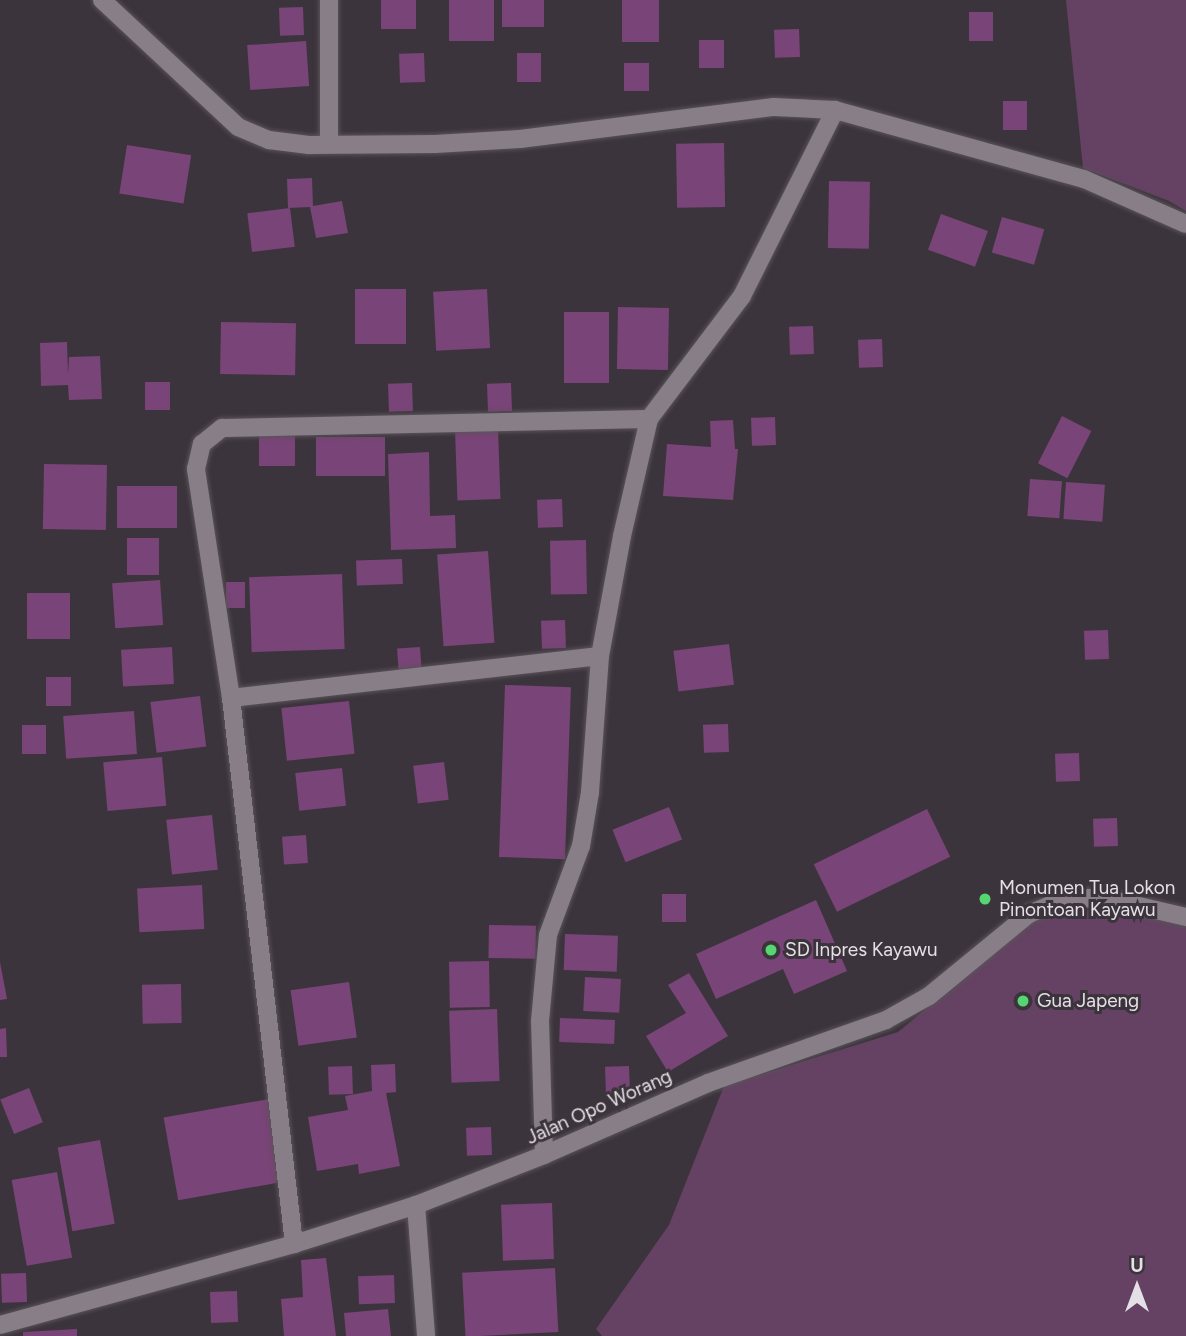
<!DOCTYPE html>
<style>
body{margin:0}
#map{position:relative;width:1186px;height:1336px;overflow:hidden;background:#3c343c;font-family:Figtree,sans-serif}
div>[style]{position:absolute}
.green>*{inset:0;background:#654263}
.building>*{inset:0;background:#794477;transform-origin:0 0}
.roads{filter:drop-shadow(0 0 2px #595359) drop-shadow(0 0 2px #595359)}
.minor>*{height:18px;margin:-9px;padding:0 9px;transform-origin:9px;border-radius:9px;background:#887e87}
.tertiary>*{height:18px;margin:-9px;padding:0 9px;transform-origin:9px;border-radius:9px;background:#887e87}
.dots>*{width:19px;height:19px;translate:-50% -50%;box-sizing:border-box;border:4px solid #3c343c;border-radius:50%}
span{translate:-50% -50%;white-space:nowrap;text-align:center;line-height:1.15;-webkit-text-stroke:6px #3c343c;paint-order:stroke}
.poi-label{font-size:19px;color:#e5e0e5}
.left{translate:0 -50%;text-align:left}
.street-label{font-size:19px;color:#e5e0e5}
.north{position:absolute;left:1102px;top:1252px;width:70px;height:70px;-webkit-text-stroke:5px #3c343c;paint-order:stroke;rotate:0deg;font-size:19px;font-weight:700;line-height:28px;text-align:center;color:#e5e0e5}
.north::after{content:'';display:block;margin:auto;width:24px;height:32px;background:#e5e0e5;clip-path:polygon(50% 0,100% 100%,50% 72%,0 100%)}
</style>
<div id="map">
<div class="green">
<i style="clip-path:polygon(1066px 0,1186px 0,1186px 211px,1169px 201px,1083px 168px)"></i>
<i style="clip-path:polygon(1113px 907px,1186px 923px,1186px 1336px,602px 1336px,596px 1329px,669px 1225px,724px 1086px,898px 1032px,1037px 917px)"></i>
</div>
<div class="building">
<i style="left:381px;top:0;width:35px;height:29px"></i>
<i style="left:449px;top:0;width:45px;height:41px"></i>
<i style="left:502px;top:0;width:42px;height:27px"></i>
<i style="left:622px;top:0;width:37px;height:42px"></i>
<i style="left:303px;top:7px;width:28px;height:24px;rotate:88deg"></i>
<i style="left:969px;top:12px;width:24px;height:29px"></i>
<i style="left:799px;top:29px;width:28px;height:25px;rotate:88deg"></i>
<i style="left:699px;top:40px;width:25px;height:28px"></i>
<i style="left:306px;top:41px;width:45px;height:59px;rotate:86deg"></i>
<i style="left:424px;top:53px;width:29px;height:25px;rotate:88deg"></i>
<i style="left:517px;top:53px;width:24px;height:29px"></i>
<i style="left:649px;top:63px;width:28px;height:25px;rotate:90deg"></i>
<i style="left:1003px;top:101px;width:24px;height:29px"></i>
<i style="left:724px;top:143px;width:64px;height:48px;rotate:89deg"></i>
<i style="left:127px;top:145px;width:65px;height:49px;rotate:9deg"></i>
<i style="clip-path:polygon(312px 178px,313px 206px,342px 201px,348px 233px,316px 238px,310px 207px,288px 208px,287px 179px)"></i>
<i style="left:829px;top:181px;width:41px;height:67px;rotate:1deg"></i>
<i style="left:290px;top:208px;width:39px;height:43px;rotate:83deg"></i>
<i style="left:941px;top:214px;width:50px;height:38px;rotate:20deg"></i>
<i style="left:1002px;top:217px;width:44px;height:37px;rotate:16deg"></i>
<i style="left:355px;top:289px;width:51px;height:55px"></i>
<i style="left:487px;top:289px;width:59px;height:54px;rotate:87deg"></i>
<i style="left:618px;top:307px;width:51px;height:62px;rotate:1deg"></i>
<i style="left:564px;top:312px;width:45px;height:71px"></i>
<i style="left:221px;top:322px;width:75px;height:52px;rotate:1deg"></i>
<i style="left:813px;top:326px;width:28px;height:24px;rotate:88deg"></i>
<i style="left:882px;top:339px;width:28px;height:24px;rotate:88deg"></i>
<i style="clip-path:polygon(67px 342px,68px 374px,69px 357px,100px 356px,102px 399px,69px 400px,68px 385px,41px 386px,40px 343px)"></i>
<i style="left:170px;top:382px;width:28px;height:25px;rotate:90deg"></i>
<i style="left:412px;top:383px;width:28px;height:24px;rotate:88deg"></i>
<i style="left:511px;top:383px;width:28px;height:24px;rotate:88deg"></i>
<i style="left:1062px;top:416px;width:33px;height:53px;rotate:27deg"></i>
<i style="left:775px;top:417px;width:28px;height:24px;rotate:88deg"></i>
<i style="clip-path:polygon(733px 420px,735px 449px,738px 449px,733px 500px,663px 496px,667px 444px,711px 447px,710px 421px)"></i>
<i style="left:498px;top:429px;width:70px;height:43px;rotate:88deg"></i>
<i style="left:259px;top:436px;width:36px;height:30px"></i>
<i style="left:316px;top:437px;width:69px;height:39px"></i>
<i style="clip-path:polygon(429px 452px,430px 516px,455px 515px,456px 548px,391px 550px,388px 454px)"></i>
<i style="left:44px;top:464px;width:63px;height:65px;rotate:1deg"></i>
<i style="left:1030px;top:479px;width:32px;height:37px;rotate:4deg"></i>
<i style="left:1066px;top:482px;width:39px;height:37px;rotate:4deg"></i>
<i style="left:177px;top:486px;width:42px;height:60px;rotate:90deg"></i>
<i style="left:562px;top:499px;width:28px;height:25px;rotate:88deg"></i>
<i style="left:159px;top:538px;width:37px;height:32px;rotate:90deg"></i>
<i style="left:586px;top:540px;width:54px;height:36px;rotate:89deg"></i>
<i style="left:488px;top:551px;width:92px;height:51px;rotate:86deg"></i>
<i style="left:402px;top:559px;width:25px;height:46px;rotate:88deg"></i>
<i style="left:342px;top:574px;width:75px;height:93px;rotate:88deg"></i>
<i style="left:160px;top:580px;width:45px;height:48px;rotate:86deg"></i>
<i style="left:226px;top:582px;width:19px;height:26px"></i>
<i style="left:27px;top:593px;width:43px;height:46px"></i>
<i style="left:565px;top:620px;width:28px;height:24px;rotate:88deg"></i>
<i style="left:1108px;top:630px;width:29px;height:24px;rotate:88deg"></i>
<i style="left:729px;top:644px;width:41px;height:56px;rotate:83deg"></i>
<i style="left:172px;top:647px;width:37px;height:51px;rotate:87deg"></i>
<i style="left:420px;top:647px;width:28px;height:23px;rotate:86deg"></i>
<i style="left:46px;top:677px;width:25px;height:29px"></i>
<i style="left:505px;top:685px;width:66px;height:172px;rotate:2deg"></i>
<i style="left:200px;top:696px;width:51px;height:50px;rotate:83deg"></i>
<i style="left:349px;top:701px;width:53px;height:68px;rotate:84deg"></i>
<i style="left:134px;top:711px;width:43px;height:71px;rotate:86deg"></i>
<i style="left:728px;top:724px;width:28px;height:25px;rotate:88deg"></i>
<i style="left:22px;top:725px;width:24px;height:29px"></i>
<i style="left:1079px;top:753px;width:28px;height:24px;rotate:88deg"></i>
<i style="left:162px;top:757px;width:49px;height:59px;rotate:85deg"></i>
<i style="left:444px;top:762px;width:38px;height:31px;rotate:83deg"></i>
<i style="left:342px;top:768px;width:38px;height:47px;rotate:84deg"></i>
<i style="left:669px;top:807px;width:35px;height:61px;rotate:68deg"></i>
<i style="left:927px;top:809px;width:53px;height:126px;rotate:64deg"></i>
<i style="left:212px;top:815px;width:55px;height:46px;rotate:84deg"></i>
<i style="left:1117px;top:818px;width:28px;height:24px;rotate:88deg"></i>
<i style="left:306px;top:835px;width:28px;height:24px;rotate:86deg"></i>
<i style="left:202px;top:885px;width:44px;height:65px;rotate:87deg"></i>
<i style="left:662px;top:894px;width:24px;height:28px"></i>
<i style="clip-path:polygon(816px 900px,847px 971px,794px 994px,783px 969px,716px 999px,696px 954px)"></i>
<i style="left:489px;top:925px;width:47px;height:33px;rotate:1deg"></i>
<i style="left:565px;top:934px;width:53px;height:36px;rotate:2deg"></i>
<i style="left:489px;top:961px;width:46px;height:40px;rotate:89deg"></i>
<i style="clip-path:polygon(0 962px,7px 999px,0 1000px)"></i>
<i style="clip-path:polygon(689px 973px,728px 1036px,668px 1072px,646px 1036px,686px 1013px,668px 985px)"></i>
<i style="left:585px;top:977px;width:36px;height:34px;rotate:3deg"></i>
<i style="left:349px;top:982px;width:56px;height:59px;rotate:82deg"></i>
<i style="left:181px;top:984px;width:39px;height:39px;rotate:89deg"></i>
<i style="left:497px;top:1009px;width:72px;height:48px;rotate:88deg"></i>
<i style="left:560px;top:1018px;width:55px;height:24px;rotate:2deg"></i>
<i style="clip-path:polygon(6px 1028px,7px 1057px,0 1057px,0 1029px)"></i>
<i style="clip-path:polygon(395px 1064px,396px 1092px,386px 1093px,400px 1166px,359px 1174px,358px 1164px,317px 1171px,308px 1117px,348px 1110px,345px 1096px,372px 1091px,371px 1065px)"></i>
<i style="left:352px;top:1066px;width:28px;height:24px;rotate:88deg"></i>
<i style="left:629px;top:1066px;width:28px;height:24px;rotate:88deg"></i>
<i style="left:29px;top:1088px;width:37px;height:31px;rotate:68deg"></i>
<i style="left:269px;top:1099px;width:84px;height:107px;rotate:80deg"></i>
<i style="left:491px;top:1127px;width:28px;height:25px;rotate:88deg"></i>
<i style="left:100px;top:1140px;width:85px;height:43px;rotate:80deg"></i>
<i style="left:57px;top:1172px;width:87px;height:46px;rotate:80deg"></i>
<i style="left:552px;top:1203px;width:56px;height:51px;rotate:88deg"></i>
<i style="clip-path:polygon(326px 1258px,336px 1336px,284px 1336px,281px 1299px,303px 1297px,301px 1260px)"></i>
<i style="left:555px;top:1268px;width:64px;height:93px;rotate:87deg"></i>
<i style="left:26px;top:1273px;width:29px;height:25px;rotate:88deg"></i>
<i style="left:394px;top:1275px;width:28px;height:36px;rotate:88deg"></i>
<i style="left:237px;top:1291px;width:31px;height:27px;rotate:88deg"></i>
<i style="clip-path:polygon(388px 1309px,391px 1336px,346px 1336px,344px 1313px)"></i>
<i style="clip-path:polygon(77px 1329px,77px 1336px,23px 1336px,23px 1332px)"></i>
</div>
<div class="roads">
<div class="minor">
<i style="left:102px;top:0;width:186px;rotate:43deg"></i>
<i style="left:238px;top:127px;width:34px;rotate:23deg"></i>
<i style="left:269px;top:140px;width:40px;rotate:7.1deg"></i>
<i style="left:309px;top:145px;width:126px;rotate:-0.5deg"></i>
<i style="left:435px;top:144px;width:85px;rotate:-3.4deg"></i>
<i style="left:520px;top:139px;width:256px;rotate:-7.2deg"></i>
<i style="left:774px;top:107px;width:61px;rotate:2.8deg"></i>
<i style="left:835px;top:110px;width:258px;rotate:15.5deg"></i>
<i style="left:1084px;top:179px;width:111px;rotate:23.8deg"></i>
<i style="left:329px;top:142px;width:142px;rotate:-90deg"></i>
<i style="left:231px;top:698px;width:371px;rotate:-6.5deg"></i>
<i style="left:600px;top:656px;width:122px;rotate:-79.6deg"></i>
<i style="left:622px;top:536px;width:120px;rotate:-77deg"></i>
<i style="left:544px;top:1155px;width:134px;rotate:-91.7deg"></i>
<i style="left:540px;top:1021px;width:86px;rotate:-84.7deg"></i>
<i style="left:548px;top:935px;width:95px;rotate:-69.7deg"></i>
<i style="left:581px;top:846px;width:55px;rotate:-80.5deg"></i>
<i style="left:590px;top:792px;width:136px;rotate:-85.8deg"></i>
<i style="left:416px;top:1205px;width:131px;rotate:85.6deg"></i>
<i style="left:294px;top:1244px;width:550px;rotate:-96.58deg"></i>
<i style="left:231px;top:698px;width:232px;rotate:-98.7deg"></i>
<i style="left:196px;top:469px;width:26px;rotate:-77deg"></i>
<i style="left:202px;top:444px;width:26px;rotate:-39deg"></i>
<i style="left:222px;top:428px;width:427px;rotate:-1.2deg"></i>
<i style="left:649px;top:419px;width:154px;rotate:-52.9deg"></i>
<i style="left:742px;top:296px;width:208px;rotate:-63.4deg"></i>
</div>
<div class="tertiary">
<i style="left:0;top:1325px;width:305px;rotate:-15.4deg"></i>
<i style="left:294px;top:1244px;width:128px;rotate:-17.7deg"></i>
<i style="left:416px;top:1205px;width:137px;rotate:-21.3deg"></i>
<i style="left:544px;top:1155px;width:179px;rotate:-23.7deg"></i>
<i style="left:708px;top:1083px;width:189px;rotate:-19.5deg"></i>
<i style="left:886px;top:1020px;width:49px;rotate:-29.2deg"></i>
<i style="left:929px;top:996px;width:129px;rotate:-39.4deg"></i>
<i style="left:1029px;top:914px;width:30px;rotate:-23deg"></i>
<i style="left:1057px;top:902px;width:33px;rotate:-7deg"></i>
<i style="left:1090px;top:898px;width:23px;rotate:5deg"></i>
<i style="left:1113px;top:900px;width:75px;rotate:13.1deg"></i>
</div>
</div>
<div class="dots">
<i style="left:985px;top:899px;background:#55d671"></i>
<i style="left:771px;top:950px;background:#55d671"></i>
<i style="left:1023px;top:1001px;background:#55d671"></i>
</div>
<div class="poi-label">
<span class="left" style="left:999px;top:899px">Monumen Tua Lokon<br>Pinontoan Kayawu</span>
<span class="left" style="left:785px;top:950px">SD Inpres Kayawu</span>
<span class="left" style="left:1037px;top:1001px">Gua Japeng</span>
</div>
<div class="street-label">
<span style="left:599px;top:1107px;rotate:-24deg">Jalan Opo Worang</span>
</div>
<div class="north">U</div>
</div>
